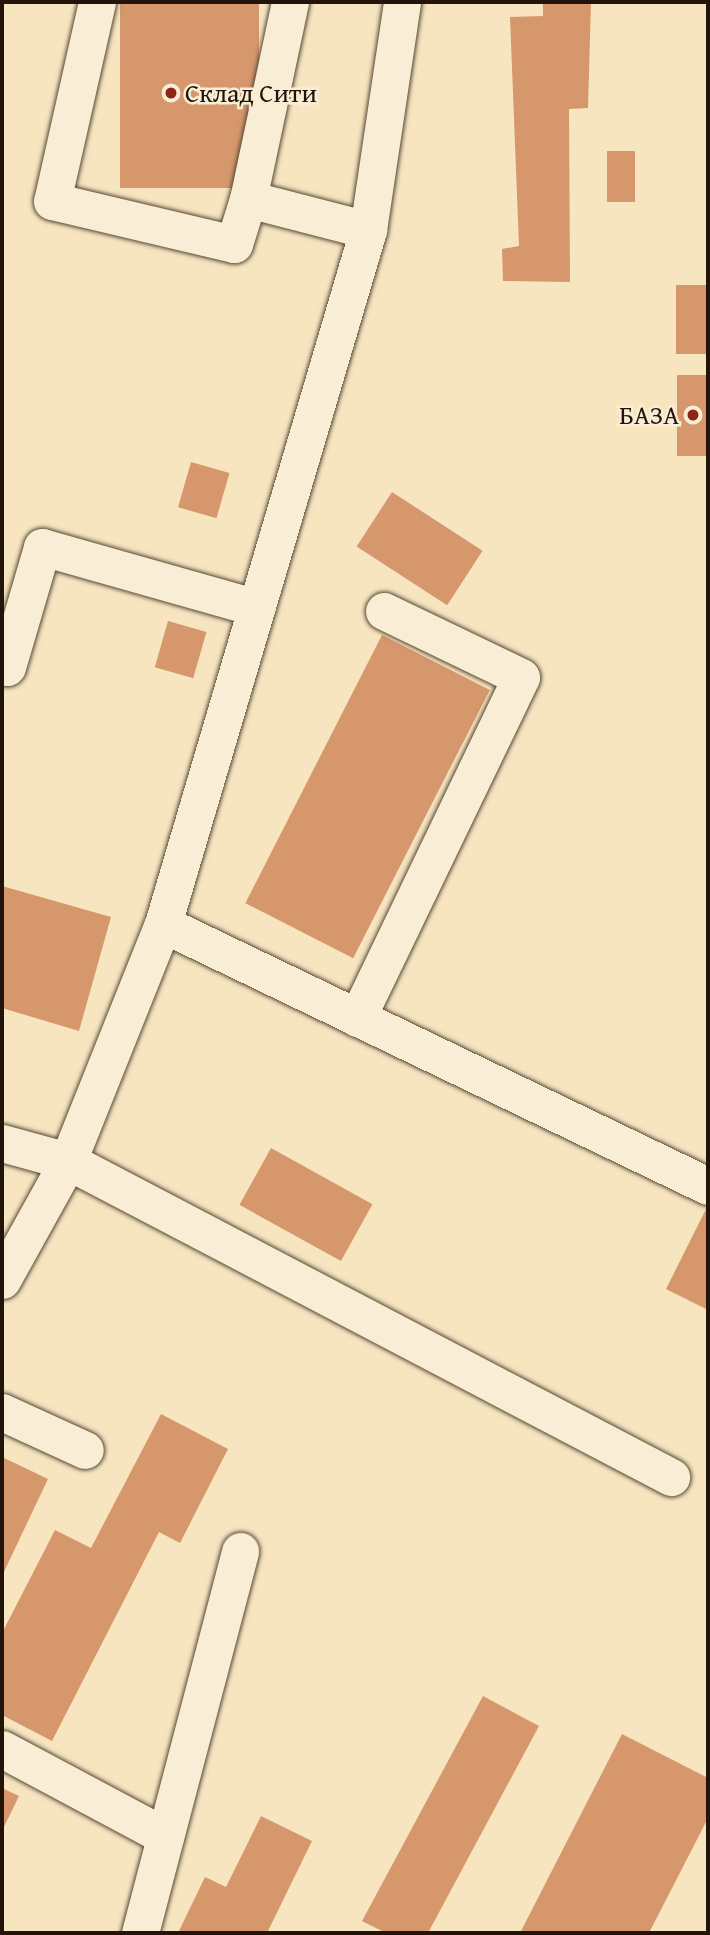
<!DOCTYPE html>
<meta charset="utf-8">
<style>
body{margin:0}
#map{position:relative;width:710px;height:1935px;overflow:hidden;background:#f6e5bf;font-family:"Gentium Book Plus",serif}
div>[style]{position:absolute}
.building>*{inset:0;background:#d7976c;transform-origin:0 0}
.roads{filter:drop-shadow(0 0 2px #574837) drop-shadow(0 0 2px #574837)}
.minor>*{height:37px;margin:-18.5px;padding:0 18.5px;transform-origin:18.5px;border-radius:18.5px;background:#f9eed5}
.dots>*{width:19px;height:19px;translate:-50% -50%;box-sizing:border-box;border:4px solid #f9eed5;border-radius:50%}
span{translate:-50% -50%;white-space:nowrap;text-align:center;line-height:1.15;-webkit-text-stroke:5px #f9eed5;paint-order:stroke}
.poi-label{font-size:26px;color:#22140a}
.left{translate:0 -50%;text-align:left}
.right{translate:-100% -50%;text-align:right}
.frame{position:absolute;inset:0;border:4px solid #22140a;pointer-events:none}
</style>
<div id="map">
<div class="building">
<i style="left:120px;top:2px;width:139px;height:186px"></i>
<i style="clip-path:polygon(543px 2px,591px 2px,588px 108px,569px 109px,570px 282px,503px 281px,502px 249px,519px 246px,510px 17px,543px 16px)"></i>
<i style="left:635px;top:151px;width:51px;height:28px;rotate:90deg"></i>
<i style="left:676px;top:285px;width:32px;height:69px"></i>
<i style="left:677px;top:375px;width:31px;height:81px"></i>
<i style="left:191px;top:462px;width:40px;height:47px;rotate:16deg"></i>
<i style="left:392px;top:492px;width:108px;height:65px;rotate:33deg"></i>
<i style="left:168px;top:621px;width:40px;height:48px;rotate:16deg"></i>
<i style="left:382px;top:635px;width:121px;height:301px;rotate:27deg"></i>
<i style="clip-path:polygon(2px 886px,111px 917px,79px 1031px,2px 1008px)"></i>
<i style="left:271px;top:1148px;width:116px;height:65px;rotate:29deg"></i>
<i style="clip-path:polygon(706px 1209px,708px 1211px,708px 1310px,666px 1289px)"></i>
<i style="clip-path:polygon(161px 1414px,228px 1449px,180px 1543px,159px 1532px,52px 1741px,2px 1715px,2px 1633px,55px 1530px,91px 1548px)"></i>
<i style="clip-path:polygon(2px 1457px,48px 1479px,2px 1576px)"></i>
<i style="clip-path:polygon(483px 1696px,539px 1726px,428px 1933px,386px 1933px,362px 1921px)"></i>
<i style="clip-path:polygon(622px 1734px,708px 1778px,708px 1818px,649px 1933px,520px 1933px)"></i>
<i style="clip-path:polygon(2px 1788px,19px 1796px,2px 1831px)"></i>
<i style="clip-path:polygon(261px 1816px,312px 1841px,267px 1933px,178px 1933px,205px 1877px,226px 1887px)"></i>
</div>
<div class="roads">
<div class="minor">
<i style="left:97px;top:2px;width:204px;rotate:102.7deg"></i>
<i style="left:52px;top:201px;width:187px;rotate:13.3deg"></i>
<i style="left:234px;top:244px;width:47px;rotate:-72.7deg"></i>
<i style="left:290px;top:2px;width:201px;rotate:102deg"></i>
<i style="left:248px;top:199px;width:124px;rotate:14.5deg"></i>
<i style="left:2px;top:665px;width:5px;rotate:22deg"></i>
<i style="left:7px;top:667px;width:125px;rotate:-73.7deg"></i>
<i style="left:42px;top:547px;width:223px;rotate:15.8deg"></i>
<i style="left:163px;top:924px;width:605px;rotate:25.68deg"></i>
<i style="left:357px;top:1018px;width:378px;rotate:-64.3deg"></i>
<i style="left:521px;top:677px;width:152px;rotate:-154.3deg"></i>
<i style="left:2px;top:1143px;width:68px;rotate:15.3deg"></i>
<i style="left:68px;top:1161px;width:681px;rotate:27.66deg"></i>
<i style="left:2px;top:1280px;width:136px;rotate:-61deg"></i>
<i style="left:68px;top:1161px;width:255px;rotate:-68.2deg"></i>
<i style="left:163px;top:924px;width:724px;rotate:-73.54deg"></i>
<i style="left:368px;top:230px;width:231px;rotate:-81.5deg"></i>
<i style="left:2px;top:1412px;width:91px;rotate:24.6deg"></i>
<i style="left:2px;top:1749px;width:185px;rotate:28.1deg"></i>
<i style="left:140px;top:1933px;width:395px;rotate:-75.3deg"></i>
</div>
</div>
<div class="dots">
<i style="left:171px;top:93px;background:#8f2418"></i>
<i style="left:693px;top:415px;background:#8f2418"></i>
</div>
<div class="poi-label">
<span class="left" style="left:185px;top:93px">Склад Сити</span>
<span class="right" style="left:679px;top:415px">БАЗА</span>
</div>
<div class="frame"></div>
</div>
